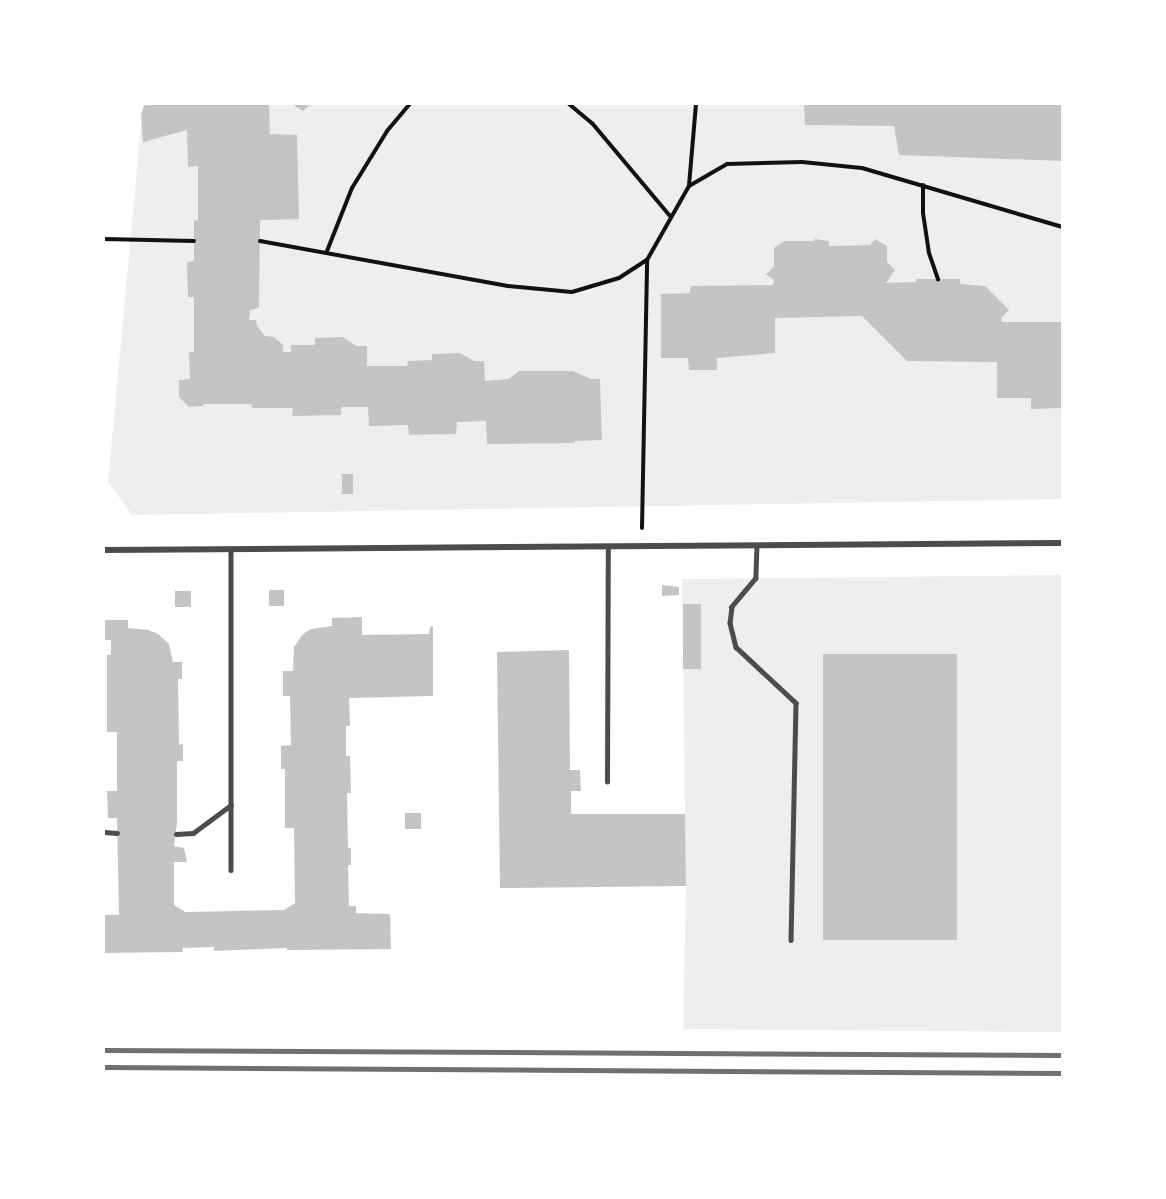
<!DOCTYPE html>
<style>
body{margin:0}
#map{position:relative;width:1166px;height:1199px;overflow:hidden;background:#fff;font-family:"Work Sans",sans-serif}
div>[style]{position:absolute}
.green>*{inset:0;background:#eee}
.building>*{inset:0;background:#c4c4c4;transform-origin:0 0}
.path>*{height:4px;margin:-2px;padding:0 2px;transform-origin:2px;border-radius:2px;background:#111}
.service>*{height:4.5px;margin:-2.25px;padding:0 2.25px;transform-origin:2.25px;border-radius:2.25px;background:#4c4c4c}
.minor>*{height:6px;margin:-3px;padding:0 3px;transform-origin:3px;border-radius:3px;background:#4c4c4c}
.rail>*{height:4.5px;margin:-2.25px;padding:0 2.25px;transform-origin:2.25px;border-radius:2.25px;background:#707070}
span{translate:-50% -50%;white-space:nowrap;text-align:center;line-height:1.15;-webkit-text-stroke:6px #fff;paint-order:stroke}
.frame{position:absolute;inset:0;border:105px solid #fff;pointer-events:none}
</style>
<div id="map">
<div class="green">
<i style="clip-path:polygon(143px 104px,804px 104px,805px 125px,894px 126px,899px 155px,1062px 161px,1062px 499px,132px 515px,108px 482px)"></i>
<i style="clip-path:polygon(1062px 575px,1062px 1032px,683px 1029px,686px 886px,682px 579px)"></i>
</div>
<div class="building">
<i style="clip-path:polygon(145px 104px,269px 104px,270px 134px,297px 135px,299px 219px,260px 220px,259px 308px,250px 310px,249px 320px,256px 320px,257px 326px,265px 336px,274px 337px,283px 345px,283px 352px,291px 352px,291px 345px,315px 345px,315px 338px,343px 337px,356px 346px,367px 346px,367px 366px,407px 366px,408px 361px,432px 360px,432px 354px,460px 353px,474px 361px,484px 361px,485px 381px,509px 379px,519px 371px,573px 371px,591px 379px,600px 379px,602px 440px,574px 441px,575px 443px,487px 444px,486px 421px,457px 422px,456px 434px,409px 435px,408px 425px,369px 426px,368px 407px,341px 407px,341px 415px,292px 416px,293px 408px,252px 408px,252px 404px,203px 404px,203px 406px,189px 407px,179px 397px,179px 380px,190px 379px,189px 352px,194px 352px,194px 297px,188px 297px,187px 262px,194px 261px,194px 221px,198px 220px,198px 166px,188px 167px,187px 130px,143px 142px,141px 114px)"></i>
<i style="clip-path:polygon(292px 104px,311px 104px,303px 111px)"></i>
<i style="clip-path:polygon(804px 104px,1062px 104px,1062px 161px,899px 155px,894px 126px,805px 125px)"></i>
<i style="clip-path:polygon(815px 239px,829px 241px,829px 246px,870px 245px,875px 239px,887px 246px,887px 262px,895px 270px,886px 283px,916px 282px,916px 279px,960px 279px,960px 284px,985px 286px,1009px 310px,1001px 318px,1002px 322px,1062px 322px,1062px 408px,1031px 409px,1031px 398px,997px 398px,997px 362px,907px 361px,862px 316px,775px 318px,775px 353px,717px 358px,717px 370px,689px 370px,688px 358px,661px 358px,661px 294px,690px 293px,690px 286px,773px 285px,774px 280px,766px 274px,774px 267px,774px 248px,784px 241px,814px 241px)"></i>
<i style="left:342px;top:474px;width:11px;height:20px"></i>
<i style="clip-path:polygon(662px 585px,679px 587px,679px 595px,662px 596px)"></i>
<i style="left:269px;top:590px;width:15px;height:16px"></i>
<i style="left:175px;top:591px;width:16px;height:16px"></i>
<i style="left:683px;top:604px;width:18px;height:65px"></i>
<i style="clip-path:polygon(362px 617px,362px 635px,429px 634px,430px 627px,433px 626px,433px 696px,349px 698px,350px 726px,346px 726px,346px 756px,350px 756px,351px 793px,347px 793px,348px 848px,351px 848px,351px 865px,348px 865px,349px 906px,356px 906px,356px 913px,390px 914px,391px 949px,287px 950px,287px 948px,214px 951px,214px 947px,182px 948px,183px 952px,104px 953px,104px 915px,119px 915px,117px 818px,108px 818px,107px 791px,117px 791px,117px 732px,107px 732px,107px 655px,111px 655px,111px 640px,104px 640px,104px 620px,128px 620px,128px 628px,148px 630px,158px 634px,169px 644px,173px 662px,182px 662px,182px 679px,178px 679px,179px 745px,183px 744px,183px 761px,177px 761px,177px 823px,174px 846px,184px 848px,187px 862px,174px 862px,174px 905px,185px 912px,284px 910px,295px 903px,294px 828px,285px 828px,285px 769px,281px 769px,281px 746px,291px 745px,290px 696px,283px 696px,283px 671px,293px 671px,294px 647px,302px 635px,311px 629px,332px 626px,332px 618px)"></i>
<i style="clip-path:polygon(569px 650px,570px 770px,580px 770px,581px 791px,571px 791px,571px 814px,685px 814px,686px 886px,500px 888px,497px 652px)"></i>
<i style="left:957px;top:654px;width:286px;height:134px;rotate:90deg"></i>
<i style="left:405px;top:813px;width:16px;height:16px"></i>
</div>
<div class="path">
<i style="left:569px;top:104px;width:30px;rotate:40deg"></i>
<i style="left:592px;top:123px;width:121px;rotate:50deg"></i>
<i style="left:696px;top:104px;width:82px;rotate:94.9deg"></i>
<i style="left:689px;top:186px;width:44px;rotate:-30.1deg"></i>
<i style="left:727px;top:164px;width:75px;rotate:-1.5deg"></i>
<i style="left:802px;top:162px;width:60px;rotate:5.7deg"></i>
<i style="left:862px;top:168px;width:209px;rotate:16.4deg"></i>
<i style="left:923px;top:185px;width:28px;rotate:90deg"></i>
<i style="left:923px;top:213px;width:40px;rotate:81.5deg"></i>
<i style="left:929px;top:253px;width:28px;rotate:71deg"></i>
<i style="left:104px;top:239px;width:90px;rotate:1.3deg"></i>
<i style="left:260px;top:241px;width:252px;rotate:10.3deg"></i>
<i style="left:508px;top:286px;width:64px;rotate:5.4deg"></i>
<i style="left:572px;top:292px;width:49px;rotate:-16.6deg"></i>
<i style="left:619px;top:278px;width:33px;rotate:-33deg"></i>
<i style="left:327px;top:251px;width:68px;rotate:-68.4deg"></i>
<i style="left:352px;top:188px;width:67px;rotate:-58.4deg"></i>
<i style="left:387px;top:131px;width:35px;rotate:-50deg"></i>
<i style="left:642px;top:528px;width:268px;rotate:-88.9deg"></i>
<i style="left:647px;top:260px;width:85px;rotate:-60.4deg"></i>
</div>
<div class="service">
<i style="left:757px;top:545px;width:33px;rotate:92deg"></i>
<i style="left:756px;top:578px;width:38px;rotate:130deg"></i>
<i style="left:732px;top:607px;width:16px;rotate:97deg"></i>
<i style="left:730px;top:623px;width:25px;rotate:76deg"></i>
<i style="left:736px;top:647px;width:82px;rotate:43deg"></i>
<i style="left:796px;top:703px;width:237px;rotate:91.2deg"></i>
<i style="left:231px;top:549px;width:321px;rotate:90deg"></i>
<i style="left:607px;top:782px;width:235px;rotate:-89.8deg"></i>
<i style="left:104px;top:832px;width:13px;rotate:4deg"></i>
<i style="left:176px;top:834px;width:17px;rotate:-3deg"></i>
<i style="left:193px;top:833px;width:47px;rotate:-36.4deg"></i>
</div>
<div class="minor">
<i style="left:104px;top:550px;width:958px;rotate:-0.42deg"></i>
</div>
<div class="rail">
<i style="left:104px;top:1050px;width:958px;rotate:0.3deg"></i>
<i style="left:104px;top:1067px;width:958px;rotate:0.36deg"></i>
</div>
<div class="frame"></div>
</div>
